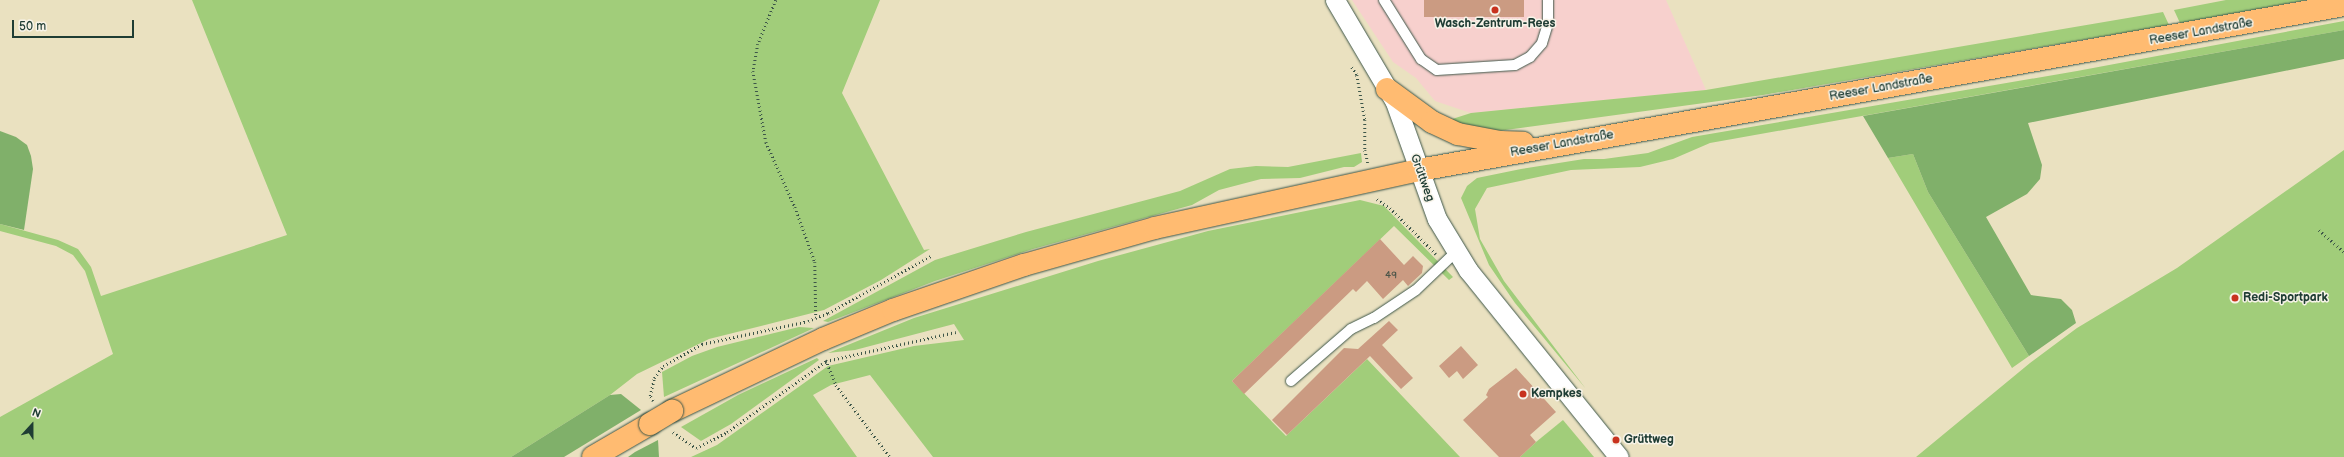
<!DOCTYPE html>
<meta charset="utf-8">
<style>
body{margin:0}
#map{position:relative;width:2344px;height:457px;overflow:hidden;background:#eae1c0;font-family:"Balsamiq Sans",sans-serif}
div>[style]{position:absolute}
.built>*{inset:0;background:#f7d0cd}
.green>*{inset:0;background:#a1cd7a}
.forest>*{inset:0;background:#80b06a}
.building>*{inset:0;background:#cb9b82;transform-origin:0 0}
.path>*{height:2.5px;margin-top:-1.25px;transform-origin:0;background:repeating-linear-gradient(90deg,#3d5649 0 1px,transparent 0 4px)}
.roads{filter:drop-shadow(0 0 1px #3d5649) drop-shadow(0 0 1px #3d5649)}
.lane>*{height:10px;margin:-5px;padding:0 5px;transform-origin:5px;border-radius:5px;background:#fff}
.street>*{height:19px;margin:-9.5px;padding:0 9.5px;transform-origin:9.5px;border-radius:9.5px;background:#fff}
.primary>*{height:22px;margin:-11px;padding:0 11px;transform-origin:11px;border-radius:11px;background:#ffbb71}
.bridges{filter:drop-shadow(0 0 1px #3d5649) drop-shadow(0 0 1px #3d5649)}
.primary-bridge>*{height:22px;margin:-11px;padding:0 11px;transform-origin:11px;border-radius:11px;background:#ffbb71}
.dots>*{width:11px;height:11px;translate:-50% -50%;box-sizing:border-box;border:2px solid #f7f3e8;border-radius:50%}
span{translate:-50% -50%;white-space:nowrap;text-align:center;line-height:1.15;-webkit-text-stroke:3px #f7f3e8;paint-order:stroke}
.number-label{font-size:10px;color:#4a5448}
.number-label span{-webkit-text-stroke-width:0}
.poi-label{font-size:12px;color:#1f3d34;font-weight:700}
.left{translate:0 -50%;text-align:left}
.street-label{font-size:12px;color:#1f3d34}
.north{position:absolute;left:12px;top:405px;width:40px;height:40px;-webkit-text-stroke:3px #f7f3e8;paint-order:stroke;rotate:21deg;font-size:11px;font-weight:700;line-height:16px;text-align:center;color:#1f3d34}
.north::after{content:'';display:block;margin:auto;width:14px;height:18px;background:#1f3d34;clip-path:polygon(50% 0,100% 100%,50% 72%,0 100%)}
.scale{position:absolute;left:12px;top:20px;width:122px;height:18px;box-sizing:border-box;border:2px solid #1f3d34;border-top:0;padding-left:5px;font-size:12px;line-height:14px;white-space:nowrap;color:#1f3d34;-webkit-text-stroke:3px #f7f3e8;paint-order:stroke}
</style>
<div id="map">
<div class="built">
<i style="clip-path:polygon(1352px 0,1666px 0,1706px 90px,1471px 113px,1435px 101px,1416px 78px,1393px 62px)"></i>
</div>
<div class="green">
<i style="clip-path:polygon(192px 0,880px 0,842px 93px,924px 250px,930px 249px,881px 280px,824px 310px,709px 339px,637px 374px,610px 395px,511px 457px,0 457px,0 417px,113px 354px,85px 271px,73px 255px,56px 246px,0 231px,0 224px,58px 240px,78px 249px,91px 267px,101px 296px,287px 235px)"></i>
<i style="clip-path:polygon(2226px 0,2307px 0,2180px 23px,2174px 10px)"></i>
<i style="clip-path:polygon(2163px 12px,2169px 25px,1763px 95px,1498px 131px,1446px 121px,1471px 113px,1706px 90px)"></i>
<i style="clip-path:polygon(2344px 21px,2344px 30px,1710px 143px,1673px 159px,1640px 167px,1571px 170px,1487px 188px,1475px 209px,1480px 239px,1504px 281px,1586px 389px,1515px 303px,1489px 265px,1461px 198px,1467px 186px,1477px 178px,1521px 169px,1584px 159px,1604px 159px,1648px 153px,1692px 137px,2077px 71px)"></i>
<i style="clip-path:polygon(2344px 150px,2344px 457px,1916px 457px,2030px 363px,2077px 328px,2177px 268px)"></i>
<i style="clip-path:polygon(1361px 153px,1362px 162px,1354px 167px,1344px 167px,1300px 178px,1261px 179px,1219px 190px,1192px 205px,1033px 249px,935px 281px,828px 322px,823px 321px,935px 260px,1026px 232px,1180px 191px,1230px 169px,1256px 166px,1288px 167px)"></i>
<i style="clip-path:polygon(1913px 154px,1928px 192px,2029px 356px,2012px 368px,1888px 158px)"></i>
<i style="clip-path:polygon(1360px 200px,1384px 206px,1453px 277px,1449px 280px,1394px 226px,1232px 381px,1286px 436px,1367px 359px,1460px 457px,933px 457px,870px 375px,831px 385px,813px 395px,857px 457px,691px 457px,717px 445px,828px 366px,914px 346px,964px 340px,954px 324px,855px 350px,828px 353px,914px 318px,1098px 261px,1208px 231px)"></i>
<i style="clip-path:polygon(799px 327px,814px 328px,664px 397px,662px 372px,692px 356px,717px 347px)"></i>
<i style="clip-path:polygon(817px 358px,819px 360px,731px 424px,701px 441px,681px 427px,738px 395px)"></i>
<i style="clip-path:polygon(1563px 420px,1594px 457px,1520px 457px,1536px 442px)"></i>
</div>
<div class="forest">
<i style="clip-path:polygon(2344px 30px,2344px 59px,2028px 123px,2042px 165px,2040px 179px,2027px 194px,1986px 217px,2031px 295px,2061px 299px,2072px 310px,2076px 323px,2029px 356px,1928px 192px,1913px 154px,1888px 158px,1863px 116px)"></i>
<i style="clip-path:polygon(0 131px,16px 137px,27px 145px,31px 156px,33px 169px,24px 230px,0 224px)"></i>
<i style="clip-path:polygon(621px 394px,641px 410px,564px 457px,511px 457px,610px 395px)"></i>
<i style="clip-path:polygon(658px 440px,659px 457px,628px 457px,635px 452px)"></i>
</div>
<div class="building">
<i style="left:1424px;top:0;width:100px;height:17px"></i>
<i style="clip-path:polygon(1380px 239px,1404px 265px,1413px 256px,1423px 266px,1422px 273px,1408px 286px,1403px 280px,1383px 299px,1367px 281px,1356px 292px,1353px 289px,1244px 394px,1232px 381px)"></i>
<i style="clip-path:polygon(1389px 321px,1398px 330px,1382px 345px,1413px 378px,1401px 389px,1370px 356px,1287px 435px,1272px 420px,1344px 348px,1358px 349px)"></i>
<i style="clip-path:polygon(1461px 346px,1478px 365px,1463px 379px,1457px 371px,1449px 378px,1439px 366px)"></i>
<i style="clip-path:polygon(1516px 368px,1556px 412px,1530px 435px,1536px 442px,1520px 457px,1499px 457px,1463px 420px,1488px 397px,1486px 395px,1489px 389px)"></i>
</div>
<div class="path">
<i style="left:776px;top:0;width:48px;rotate:112.2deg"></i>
<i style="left:758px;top:44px;width:27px;rotate:100deg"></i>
<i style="left:753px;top:71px;width:72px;rotate:79.6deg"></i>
<i style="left:766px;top:142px;width:71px;rotate:66deg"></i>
<i style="left:795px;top:207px;width:59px;rotate:70deg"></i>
<i style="left:815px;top:262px;width:56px;rotate:89deg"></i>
<i style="left:1352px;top:67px;width:9px;rotate:58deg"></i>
<i style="left:1357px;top:75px;width:46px;rotate:79.9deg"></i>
<i style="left:1365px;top:120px;width:30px;rotate:90deg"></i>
<i style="left:1365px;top:150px;width:13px;rotate:77deg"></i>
<i style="left:1377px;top:199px;width:16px;rotate:35deg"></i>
<i style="left:1390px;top:208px;width:65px;rotate:45deg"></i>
<i style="left:2319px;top:230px;width:33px;rotate:41deg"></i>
<i style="left:826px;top:360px;width:27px;rotate:68deg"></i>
<i style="left:836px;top:385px;width:90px;rotate:53.1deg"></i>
<i style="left:653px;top:401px;width:6px;rotate:-121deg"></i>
<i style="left:650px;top:396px;width:18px;rotate:-77deg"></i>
<i style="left:654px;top:378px;width:15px;rotate:-53deg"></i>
<i style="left:663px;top:366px;width:45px;rotate:-29.4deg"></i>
<i style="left:702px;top:344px;width:108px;rotate:-12.2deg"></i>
<i style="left:808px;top:321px;width:22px;rotate:-22deg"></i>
<i style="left:828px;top:313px;width:118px;rotate:-29deg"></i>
<i style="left:673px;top:432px;width:28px;rotate:35deg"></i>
<i style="left:696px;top:448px;width:35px;rotate:-27deg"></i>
<i style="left:727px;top:432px;width:122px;rotate:-35.6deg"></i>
<i style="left:826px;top:361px;width:133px;rotate:-12.6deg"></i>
</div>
<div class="roads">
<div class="lane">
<i style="left:1384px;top:0;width:70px;rotate:57.9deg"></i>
<i style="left:1421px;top:59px;width:19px;rotate:35deg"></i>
<i style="left:1437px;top:70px;width:78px;rotate:-3.7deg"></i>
<i style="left:1515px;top:65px;width:17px;rotate:-28deg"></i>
<i style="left:1530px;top:57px;width:18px;rotate:-49deg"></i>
<i style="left:1542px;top:43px;width:21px;rotate:-73deg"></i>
<i style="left:1548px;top:23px;width:23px;rotate:-90deg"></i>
<i style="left:1291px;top:381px;width:79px;rotate:-40.9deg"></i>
<i style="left:1351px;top:329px;width:25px;rotate:-26deg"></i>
<i style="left:1374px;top:318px;width:50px;rotate:-33.7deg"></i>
<i style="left:1416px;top:290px;width:57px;rotate:-43.6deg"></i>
</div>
<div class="street">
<i style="left:1335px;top:0;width:118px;rotate:59.5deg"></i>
<i style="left:1395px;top:102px;width:124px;rotate:70.3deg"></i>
<i style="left:1437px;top:219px;width:60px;rotate:58.7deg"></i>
<i style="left:1468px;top:270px;width:240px;rotate:51.1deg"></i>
</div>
<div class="primary">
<i style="left:1387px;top:89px;width:56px;rotate:36.3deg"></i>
<i style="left:1432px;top:122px;width:29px;rotate:25deg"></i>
<i style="left:1458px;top:134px;width:43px;rotate:10.8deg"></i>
<i style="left:1500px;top:142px;width:23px;rotate:2deg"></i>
<i style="left:672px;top:411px;width:167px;rotate:-25.5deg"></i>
<i style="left:823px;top:339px;width:76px;rotate:-22.5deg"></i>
<i style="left:893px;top:310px;width:139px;rotate:-19deg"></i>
<i style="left:1024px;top:265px;width:136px;rotate:-15.8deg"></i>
<i style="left:1155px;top:228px;width:270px;rotate:-12.4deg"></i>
<i style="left:1419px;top:170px;width:940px;rotate:-10.11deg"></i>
<i style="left:593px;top:457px;width:66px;rotate:-30.1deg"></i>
</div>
</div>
<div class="bridges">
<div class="primary-bridge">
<i style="left:650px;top:424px;width:26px;rotate:-31deg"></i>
</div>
</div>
<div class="dots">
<i style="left:1495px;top:10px;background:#c8321e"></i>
<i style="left:2235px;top:298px;background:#c8321e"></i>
<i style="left:1523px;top:394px;background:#c8321e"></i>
<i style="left:1616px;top:440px;background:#c8321e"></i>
</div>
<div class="number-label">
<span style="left:1391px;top:276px">49</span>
</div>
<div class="poi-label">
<span style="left:1495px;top:24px">Wasch-Zentrum-Rees</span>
<span class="left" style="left:2243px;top:298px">Redi-Sportpark</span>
<span class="left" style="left:1531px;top:394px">Kempkes</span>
<span class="left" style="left:1624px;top:440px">Grüttweg</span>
</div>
<div class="street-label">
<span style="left:2201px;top:32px;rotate:-10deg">Reeser Landstraße</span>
<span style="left:1881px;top:88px;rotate:-10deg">Reeser Landstraße</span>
<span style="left:1562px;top:144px;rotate:-10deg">Reeser Landstraße</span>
<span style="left:1422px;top:178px;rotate:70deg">Grüttweg</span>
</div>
<div class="north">N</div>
<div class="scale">50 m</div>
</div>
